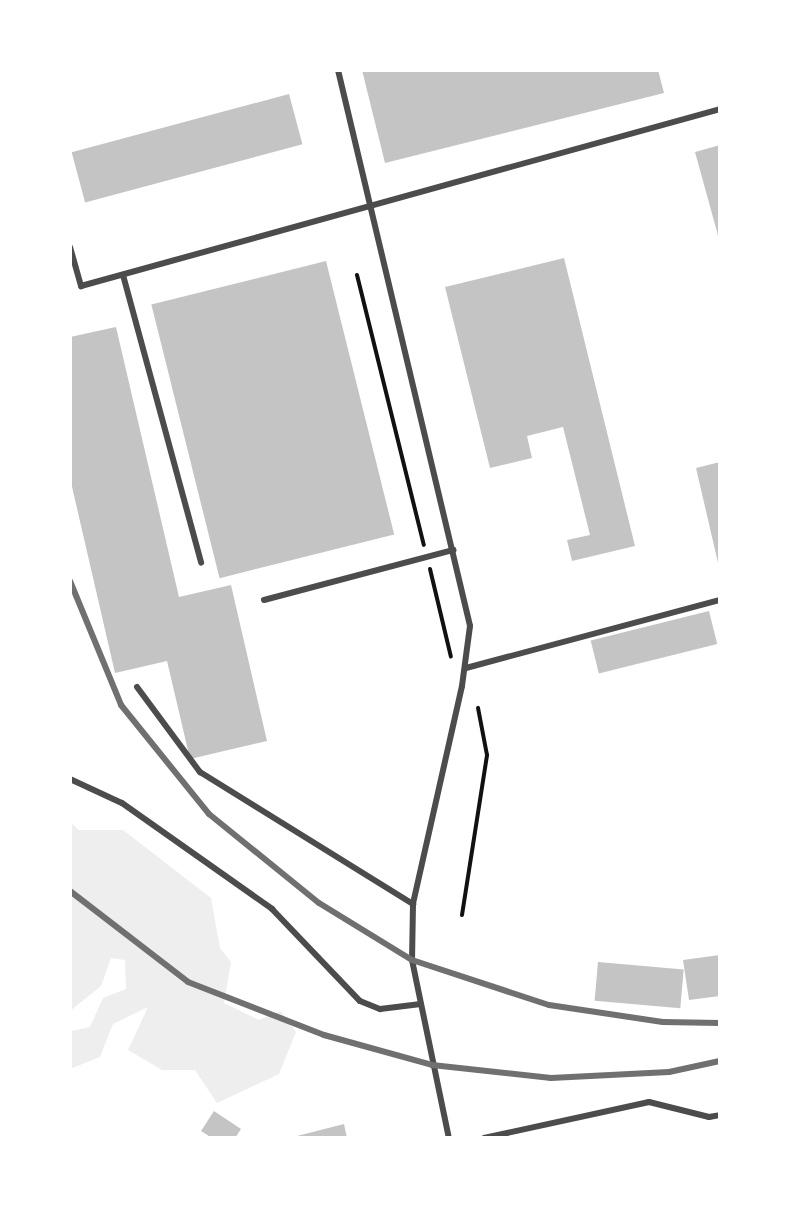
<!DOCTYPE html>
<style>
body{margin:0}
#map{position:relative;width:790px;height:1208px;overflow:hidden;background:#fff;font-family:Raleway,sans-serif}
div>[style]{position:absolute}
.green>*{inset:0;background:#eee}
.building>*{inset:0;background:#c4c4c4;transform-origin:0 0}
.path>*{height:4px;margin:-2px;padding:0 2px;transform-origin:2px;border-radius:2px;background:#111}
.service>*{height:6px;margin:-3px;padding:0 3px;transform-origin:3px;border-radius:3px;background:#4c4c4c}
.rail>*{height:6px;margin:-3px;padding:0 3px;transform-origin:3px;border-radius:3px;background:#707070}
span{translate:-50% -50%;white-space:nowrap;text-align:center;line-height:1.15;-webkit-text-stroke:8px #fff;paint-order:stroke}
.frame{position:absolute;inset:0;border:72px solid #fff;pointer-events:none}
</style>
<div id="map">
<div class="green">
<i style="clip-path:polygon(70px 822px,79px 830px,123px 830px,211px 898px,220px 948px,231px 962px,224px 1003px,259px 1020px,281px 1011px,296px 1032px,279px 1074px,217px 1103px,195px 1070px,162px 1070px,128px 1050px,148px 1007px,113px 1024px,100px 1057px,70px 1069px,71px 1031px,90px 1027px,103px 998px,126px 989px,125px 960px,111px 958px,101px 986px,70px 1011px)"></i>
</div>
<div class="building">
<i style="clip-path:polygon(362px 70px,658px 70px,664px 93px,385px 163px)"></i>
<i style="left:289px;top:94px;width:52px;height:225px;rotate:75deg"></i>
<i style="clip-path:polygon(720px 145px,720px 239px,719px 239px,695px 152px)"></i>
<i style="clip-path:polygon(564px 258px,635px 546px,572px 561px,567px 540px,590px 535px,563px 427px,527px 436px,532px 458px,490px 468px,445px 287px)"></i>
<i style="left:326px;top:261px;width:282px;height:180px;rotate:76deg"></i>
<i style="clip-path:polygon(116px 327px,179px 597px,231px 585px,267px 741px,190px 759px,167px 661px,115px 673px,70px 478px,70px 337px)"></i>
<i style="clip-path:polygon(720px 462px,720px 566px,719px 567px,696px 468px)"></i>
<i style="left:709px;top:611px;width:34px;height:122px;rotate:76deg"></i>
<i style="clip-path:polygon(720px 955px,720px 996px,689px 1000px,683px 960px)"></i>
<i style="left:598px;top:962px;width:86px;height:39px;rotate:5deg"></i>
<i style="clip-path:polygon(214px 1111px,241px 1129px,235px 1138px,212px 1138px,201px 1131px)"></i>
<i style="clip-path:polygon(344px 1124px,347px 1138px,294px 1138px,293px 1137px)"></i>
</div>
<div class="path">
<i style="left:357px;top:275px;width:278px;rotate:76.1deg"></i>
<i style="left:430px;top:569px;width:90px;rotate:76.6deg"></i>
<i style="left:462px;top:915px;width:162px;rotate:-81.1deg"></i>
<i style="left:487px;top:755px;width:48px;rotate:-100.8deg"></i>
</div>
<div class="service">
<i style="left:338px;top:70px;width:571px;rotate:76.64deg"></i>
<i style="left:470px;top:626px;width:61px;rotate:97.6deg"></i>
<i style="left:462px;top:686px;width:223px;rotate:102.7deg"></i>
<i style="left:413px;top:904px;width:56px;rotate:91deg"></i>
<i style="left:412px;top:960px;width:182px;rotate:78.3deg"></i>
<i style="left:70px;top:247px;width:41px;rotate:74.2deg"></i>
<i style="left:81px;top:286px;width:663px;rotate:-15.48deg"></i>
<i style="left:123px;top:275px;width:298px;rotate:74.8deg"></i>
<i style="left:264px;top:600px;width:196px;rotate:-14.8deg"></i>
<i style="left:466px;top:668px;width:263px;rotate:-15deg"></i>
<i style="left:137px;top:687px;width:106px;rotate:53.5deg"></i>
<i style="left:200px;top:772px;width:251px;rotate:31.8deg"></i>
<i style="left:70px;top:779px;width:57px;rotate:24.8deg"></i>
<i style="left:122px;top:803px;width:184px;rotate:35.2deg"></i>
<i style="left:272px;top:909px;width:127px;rotate:46.3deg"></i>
<i style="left:360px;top:1001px;width:22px;rotate:22deg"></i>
<i style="left:380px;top:1009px;width:39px;rotate:-7deg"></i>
<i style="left:484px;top:1138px;width:169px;rotate:-12.3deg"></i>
<i style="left:649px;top:1102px;width:62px;rotate:14deg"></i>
<i style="left:709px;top:1117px;width:11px;rotate:-10deg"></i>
</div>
<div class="rail">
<i style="left:70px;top:581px;width:134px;rotate:67.6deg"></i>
<i style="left:121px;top:705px;width:140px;rotate:51.1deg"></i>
<i style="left:209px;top:814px;width:141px;rotate:39deg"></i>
<i style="left:319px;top:903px;width:109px;rotate:31.5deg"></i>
<i style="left:412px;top:960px;width:144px;rotate:18.2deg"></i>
<i style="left:549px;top:1005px;width:115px;rotate:8.5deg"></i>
<i style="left:663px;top:1022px;width:57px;rotate:1deg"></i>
<i style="left:70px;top:891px;width:149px;rotate:37.6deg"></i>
<i style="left:188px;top:982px;width:146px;rotate:21.3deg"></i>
<i style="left:324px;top:1035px;width:112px;rotate:15.5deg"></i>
<i style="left:432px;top:1065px;width:120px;rotate:6.2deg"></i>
<i style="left:551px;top:1078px;width:118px;rotate:-2.9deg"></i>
<i style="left:669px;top:1072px;width:52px;rotate:-12.2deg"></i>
</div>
<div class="frame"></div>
</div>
